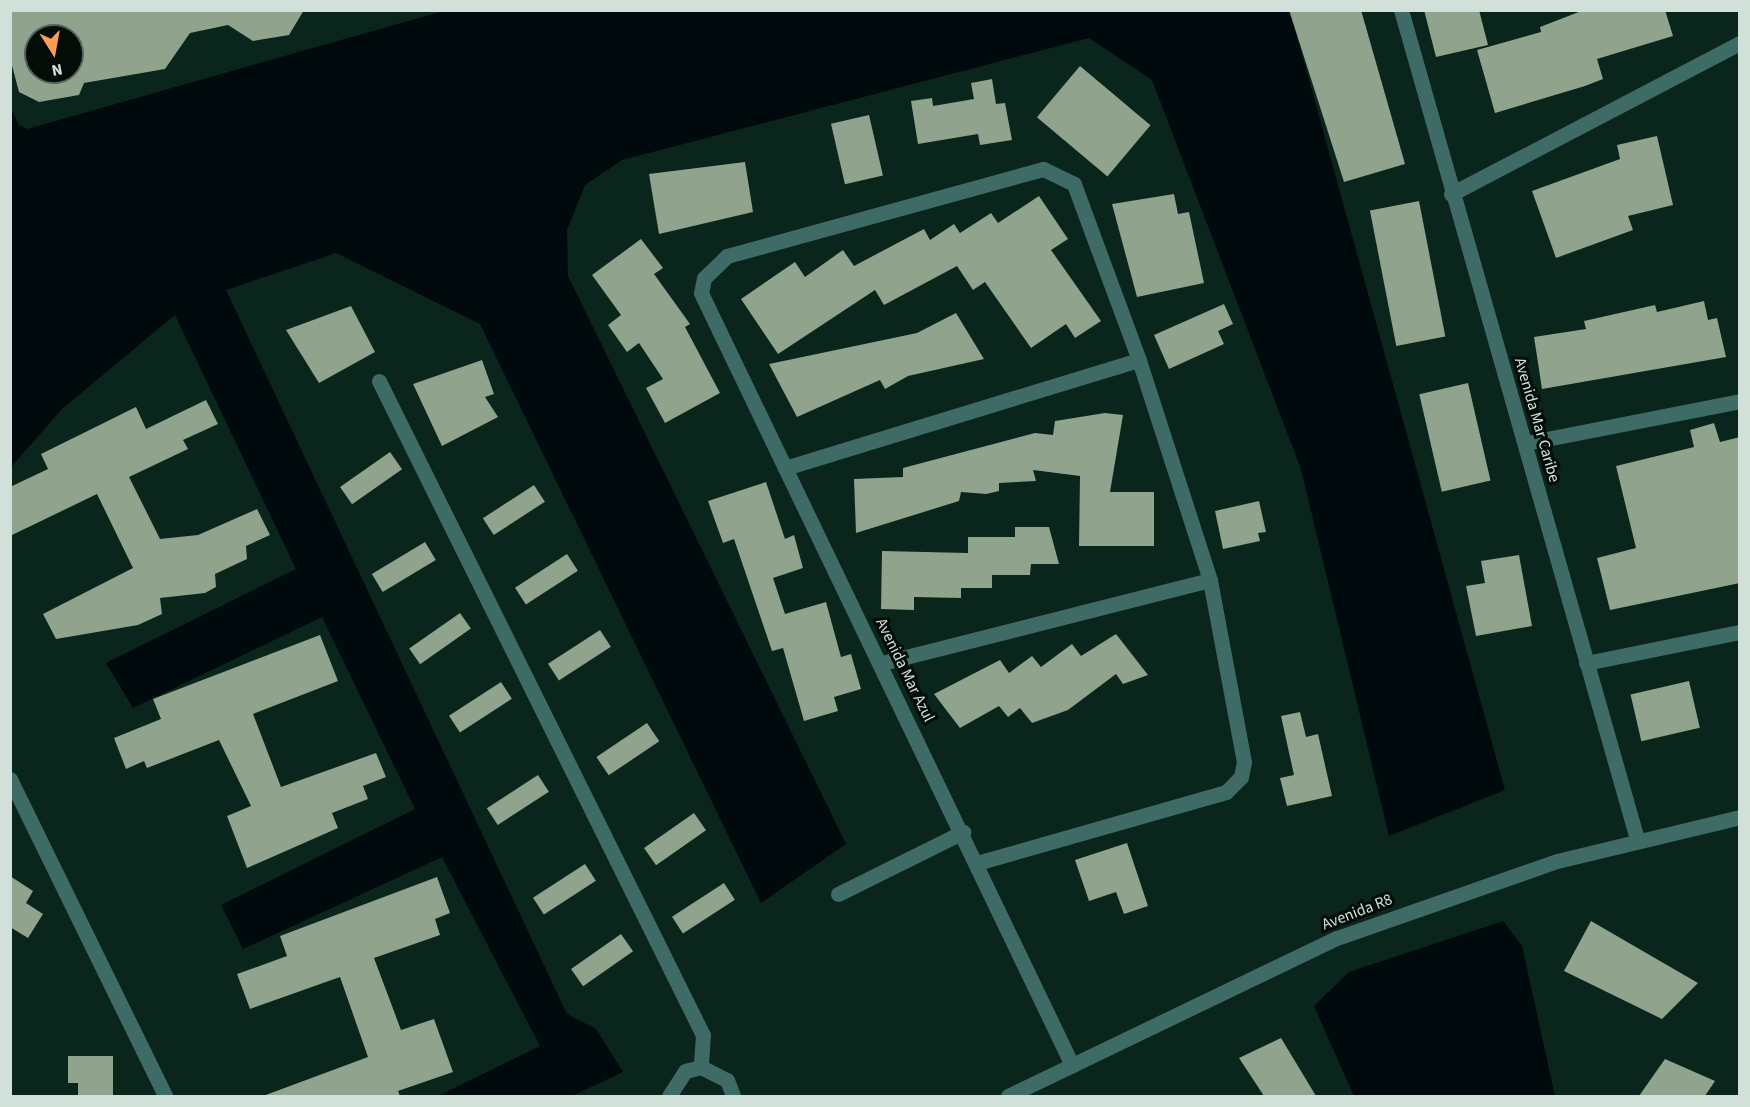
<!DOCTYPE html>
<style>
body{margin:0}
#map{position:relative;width:1750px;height:1107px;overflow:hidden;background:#0a251b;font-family:"Source Sans 3",sans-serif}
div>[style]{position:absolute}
.water>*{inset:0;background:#000a0d}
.pier>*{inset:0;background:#0a251b}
.building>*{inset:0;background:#8fa38d;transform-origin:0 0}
.minor>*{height:15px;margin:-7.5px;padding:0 7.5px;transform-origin:7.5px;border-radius:7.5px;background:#3f6b66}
span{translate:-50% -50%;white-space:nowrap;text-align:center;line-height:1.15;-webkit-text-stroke:6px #030c07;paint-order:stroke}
.street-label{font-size:16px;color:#d1e1d9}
.frame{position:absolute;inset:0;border:12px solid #d1e1d9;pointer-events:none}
.north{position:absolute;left:24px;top:24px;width:60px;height:60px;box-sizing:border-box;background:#030c07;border:2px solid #55615b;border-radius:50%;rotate:169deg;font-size:16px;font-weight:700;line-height:24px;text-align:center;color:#d1e1d9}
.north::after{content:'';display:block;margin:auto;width:21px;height:27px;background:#fc9d53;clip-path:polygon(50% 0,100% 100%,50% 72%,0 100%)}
</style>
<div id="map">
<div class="water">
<i style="clip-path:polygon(443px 11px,1290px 11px,1505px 790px,1389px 836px,1301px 469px,1152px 80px,1089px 38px,622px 160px,585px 185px,567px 230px,568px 276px,846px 844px,761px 903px,480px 324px,336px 253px,226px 290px,567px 1014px,596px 1029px,623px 1072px,572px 1096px,438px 1096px,540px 1046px,442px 857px,243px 949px,221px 905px,415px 809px,322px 617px,133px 708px,106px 663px,296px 569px,175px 315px,62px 409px,11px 467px,10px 109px,27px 129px)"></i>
<i style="clip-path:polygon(1503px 921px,1522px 946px,1555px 1096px,1354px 1096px,1314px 1006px,1349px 972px)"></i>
</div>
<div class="pier">
<i style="clip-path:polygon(432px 10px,443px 11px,27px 129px,19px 125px,11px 109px,27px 126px)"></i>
</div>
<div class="building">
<i style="clip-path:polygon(evenodd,10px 10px,304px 10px,289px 35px,253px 41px,228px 25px,190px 33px,165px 69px,84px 83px,79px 95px,39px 102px,19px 92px,10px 58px,10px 10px,36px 36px,72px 36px,72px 72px,36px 72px,36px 36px)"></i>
<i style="clip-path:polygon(1289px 10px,1361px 10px,1405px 164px,1344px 182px)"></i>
<i style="clip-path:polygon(1424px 10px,1479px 10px,1488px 45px,1436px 57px)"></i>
<i style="clip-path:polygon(1584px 10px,1665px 10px,1673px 36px,1597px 59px,1603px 79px,1585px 86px,1495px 113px,1477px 50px,1541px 32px,1540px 27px)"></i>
<i style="left:1080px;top:66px;width:92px;height:67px;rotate:40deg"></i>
<i style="clip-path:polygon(992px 79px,996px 104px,1005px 103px,1012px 140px,980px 145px,978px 134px,918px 144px,911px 101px,932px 98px,933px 106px,974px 99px,971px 83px)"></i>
<i style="left:869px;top:115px;width:62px;height:39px;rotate:77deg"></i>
<i style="clip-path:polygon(1657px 136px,1673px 205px,1628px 216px,1633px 230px,1556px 258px,1532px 191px,1620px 159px,1617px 145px)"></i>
<i style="clip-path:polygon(745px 162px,753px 212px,659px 234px,649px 174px)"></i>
<i style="clip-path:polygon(1174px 194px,1178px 214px,1189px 212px,1204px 283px,1137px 297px,1112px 204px)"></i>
<i style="clip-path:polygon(1039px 196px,1068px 239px,1051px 250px,1101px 321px,1075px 338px,1066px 324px,1031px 348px,985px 282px,973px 290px,957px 266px,884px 305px,875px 290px,778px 354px,741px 299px,795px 262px,805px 277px,843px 250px,854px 266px,924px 229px,930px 240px,954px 224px,960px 233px,991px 213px,998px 223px)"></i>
<i style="left:1419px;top:201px;width:138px;height:50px;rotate:79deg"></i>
<i style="clip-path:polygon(641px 239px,663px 268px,654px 274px,690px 324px,685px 327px,720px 393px,665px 423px,646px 388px,663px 379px,639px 343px,627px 352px,608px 325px,621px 315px,592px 275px)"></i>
<i style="clip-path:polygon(1704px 301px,1708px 320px,1717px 318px,1726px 357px,1542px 389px,1534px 337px,1586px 329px,1584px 321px,1655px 305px,1657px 312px)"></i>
<i style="clip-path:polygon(1224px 304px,1233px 324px,1218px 331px,1224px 344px,1169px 369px,1154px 335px)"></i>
<i style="clip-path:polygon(351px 306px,375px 352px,319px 383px,286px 330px)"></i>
<i style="clip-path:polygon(956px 313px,984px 359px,908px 376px,885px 389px,880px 380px,797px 417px,769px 364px,917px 333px)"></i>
<i style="clip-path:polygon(482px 360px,494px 394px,485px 397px,498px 417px,442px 446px,413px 384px)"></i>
<i style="left:1468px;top:383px;width:100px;height:50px;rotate:77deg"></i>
<i style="clip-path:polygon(206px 400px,218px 424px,183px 440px,188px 449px,129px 477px,160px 539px,198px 535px,257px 509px,270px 535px,246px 546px,247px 559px,215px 574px,216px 587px,205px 593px,160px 598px,162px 614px,138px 625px,56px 639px,43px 614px,133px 568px,97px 494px,10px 536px,10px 487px,48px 469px,41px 454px,136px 407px,146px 429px)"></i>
<i style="clip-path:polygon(1105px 413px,1123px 415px,1110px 492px,1154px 492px,1154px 546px,1079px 546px,1080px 476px,1033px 470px,1036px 481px,999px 483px,999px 491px,986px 494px,961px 492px,959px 501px,856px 533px,854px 479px,903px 477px,903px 468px,1035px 433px,1053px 435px,1055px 421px)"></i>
<i style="clip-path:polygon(1714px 423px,1720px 442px,1740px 437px,1740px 583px,1610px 610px,1597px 558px,1636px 548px,1616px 466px,1694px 447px,1690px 430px)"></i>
<i style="left:390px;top:452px;width:21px;height:61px;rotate:55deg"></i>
<i style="clip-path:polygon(766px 482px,785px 539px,794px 535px,803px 568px,773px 578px,785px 614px,826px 602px,841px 657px,851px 654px,861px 689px,834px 697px,838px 711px,804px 721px,783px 648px,772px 651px,734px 539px,723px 543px,708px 501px)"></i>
<i style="left:534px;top:485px;width:20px;height:61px;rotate:57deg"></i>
<i style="clip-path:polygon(1259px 501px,1266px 532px,1258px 533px,1260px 541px,1223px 549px,1215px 511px)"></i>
<i style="clip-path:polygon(1015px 527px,1049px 527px,1059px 564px,1031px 564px,1030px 575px,992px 575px,992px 588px,961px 588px,961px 598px,914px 597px,914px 610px,881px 609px,882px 551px,968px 553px,968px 537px,1015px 537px)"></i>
<i style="left:425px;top:542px;width:21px;height:62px;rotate:59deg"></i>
<i style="left:567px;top:554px;width:20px;height:62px;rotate:57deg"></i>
<i style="clip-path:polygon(1519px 555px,1532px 626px,1476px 636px,1466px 586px,1485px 583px,1481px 561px)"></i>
<i style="left:460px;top:613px;width:19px;height:62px;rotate:55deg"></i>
<i style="left:600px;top:630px;width:20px;height:62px;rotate:57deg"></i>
<i style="clip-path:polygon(1116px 634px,1148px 675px,1123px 684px,1116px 674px,1068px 710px,1032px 723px,1020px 708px,1008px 717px,999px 706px,960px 728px,934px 694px,1000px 660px,1009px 673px,1032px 656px,1041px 667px,1072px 644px,1081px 656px)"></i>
<i style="clip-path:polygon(320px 635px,338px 681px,253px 714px,281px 787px,376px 753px,386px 777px,363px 786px,368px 799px,332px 813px,338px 828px,247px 868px,227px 816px,251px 806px,219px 740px,147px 768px,144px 761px,126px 769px,114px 738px,161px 719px,153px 699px)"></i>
<i style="left:1689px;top:681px;width:48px;height:60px;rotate:77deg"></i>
<i style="left:501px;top:682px;width:20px;height:62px;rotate:57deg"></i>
<i style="clip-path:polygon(1300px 712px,1306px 737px,1318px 734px,1332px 796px,1287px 806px,1280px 778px,1294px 775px,1281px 716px)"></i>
<i style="left:647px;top:723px;width:22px;height:61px;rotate:56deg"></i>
<i style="left:538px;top:775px;width:20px;height:61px;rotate:57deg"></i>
<i style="left:694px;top:813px;width:21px;height:61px;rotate:55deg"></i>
<i style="clip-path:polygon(1127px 843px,1148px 906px,1124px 914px,1116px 892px,1089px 901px,1075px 860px)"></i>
<i style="left:585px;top:864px;width:20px;height:62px;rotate:57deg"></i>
<i style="clip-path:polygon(10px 876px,33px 891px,26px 903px,43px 914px,28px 938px,10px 927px)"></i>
<i style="clip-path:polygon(437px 877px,450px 913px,435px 919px,440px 935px,374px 958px,401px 1030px,434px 1019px,453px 1072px,398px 1091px,400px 1096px,263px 1096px,368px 1057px,340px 977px,250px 1009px,237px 974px,287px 956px,280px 936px)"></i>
<i style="left:724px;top:883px;width:20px;height:62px;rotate:57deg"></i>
<i style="clip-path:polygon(1591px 921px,1698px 983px,1662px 1019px,1564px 971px)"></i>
<i style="left:621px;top:934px;width:21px;height:61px;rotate:55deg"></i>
<i style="clip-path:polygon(1281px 1038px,1316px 1096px,1264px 1096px,1239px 1058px)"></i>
<i style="clip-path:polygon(68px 1056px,113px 1056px,113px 1096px,78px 1096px,78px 1083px,68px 1083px)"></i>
<i style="clip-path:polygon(1665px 1059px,1715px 1081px,1705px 1096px,1639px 1096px)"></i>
</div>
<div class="minor">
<i style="left:1401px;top:10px;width:862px;rotate:74.11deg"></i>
<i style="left:1451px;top:194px;width:326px;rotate:-27.6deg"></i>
<i style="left:379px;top:381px;width:730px;rotate:63.65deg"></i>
<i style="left:703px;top:1035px;width:32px;rotate:94deg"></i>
<i style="left:1526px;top:443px;width:218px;rotate:-11.1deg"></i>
<i style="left:785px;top:468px;width:370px;rotate:-17deg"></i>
<i style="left:882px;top:663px;width:338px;rotate:-14.2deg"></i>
<i style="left:1586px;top:663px;width:157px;rotate:-11.4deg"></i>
<i style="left:10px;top:779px;width:353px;rotate:63.9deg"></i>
<i style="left:977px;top:863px;width:259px;rotate:-15.9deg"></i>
<i style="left:1226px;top:792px;width:21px;rotate:-45deg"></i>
<i style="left:1241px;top:777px;width:15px;rotate:-79deg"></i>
<i style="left:1244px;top:762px;width:185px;rotate:-100.6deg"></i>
<i style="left:1210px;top:580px;width:231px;rotate:-107.9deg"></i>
<i style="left:1139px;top:360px;width:188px;rotate:-110.3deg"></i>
<i style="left:1074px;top:184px;width:34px;rotate:-154deg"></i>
<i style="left:1043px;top:169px;width:328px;rotate:164.6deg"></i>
<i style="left:727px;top:256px;width:32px;rotate:136deg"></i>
<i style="left:704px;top:278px;width:15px;rotate:101deg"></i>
<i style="left:701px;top:293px;width:857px;rotate:64.33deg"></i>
<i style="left:838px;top:894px;width:140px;rotate:-26.4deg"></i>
<i style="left:669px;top:1096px;width:30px;rotate:-57deg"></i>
<i style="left:685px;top:1071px;width:16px;rotate:-14deg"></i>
<i style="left:701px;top:1067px;width:29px;rotate:27deg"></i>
<i style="left:727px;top:1080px;width:17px;rotate:69deg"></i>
<i style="left:1008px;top:1096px;width:365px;rotate:-25.7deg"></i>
<i style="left:1337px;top:938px;width:233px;rotate:-19.3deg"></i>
<i style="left:1557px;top:861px;width:188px;rotate:-13.5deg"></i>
</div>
<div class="street-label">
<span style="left:1537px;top:420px;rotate:74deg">Avenida Mar Caribe</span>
<span style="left:905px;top:670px;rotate:64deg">Avenida Mar Azul</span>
<span style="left:1357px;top:912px;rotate:-21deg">Avenida R8</span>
</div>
<div class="frame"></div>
<div class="north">N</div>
</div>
